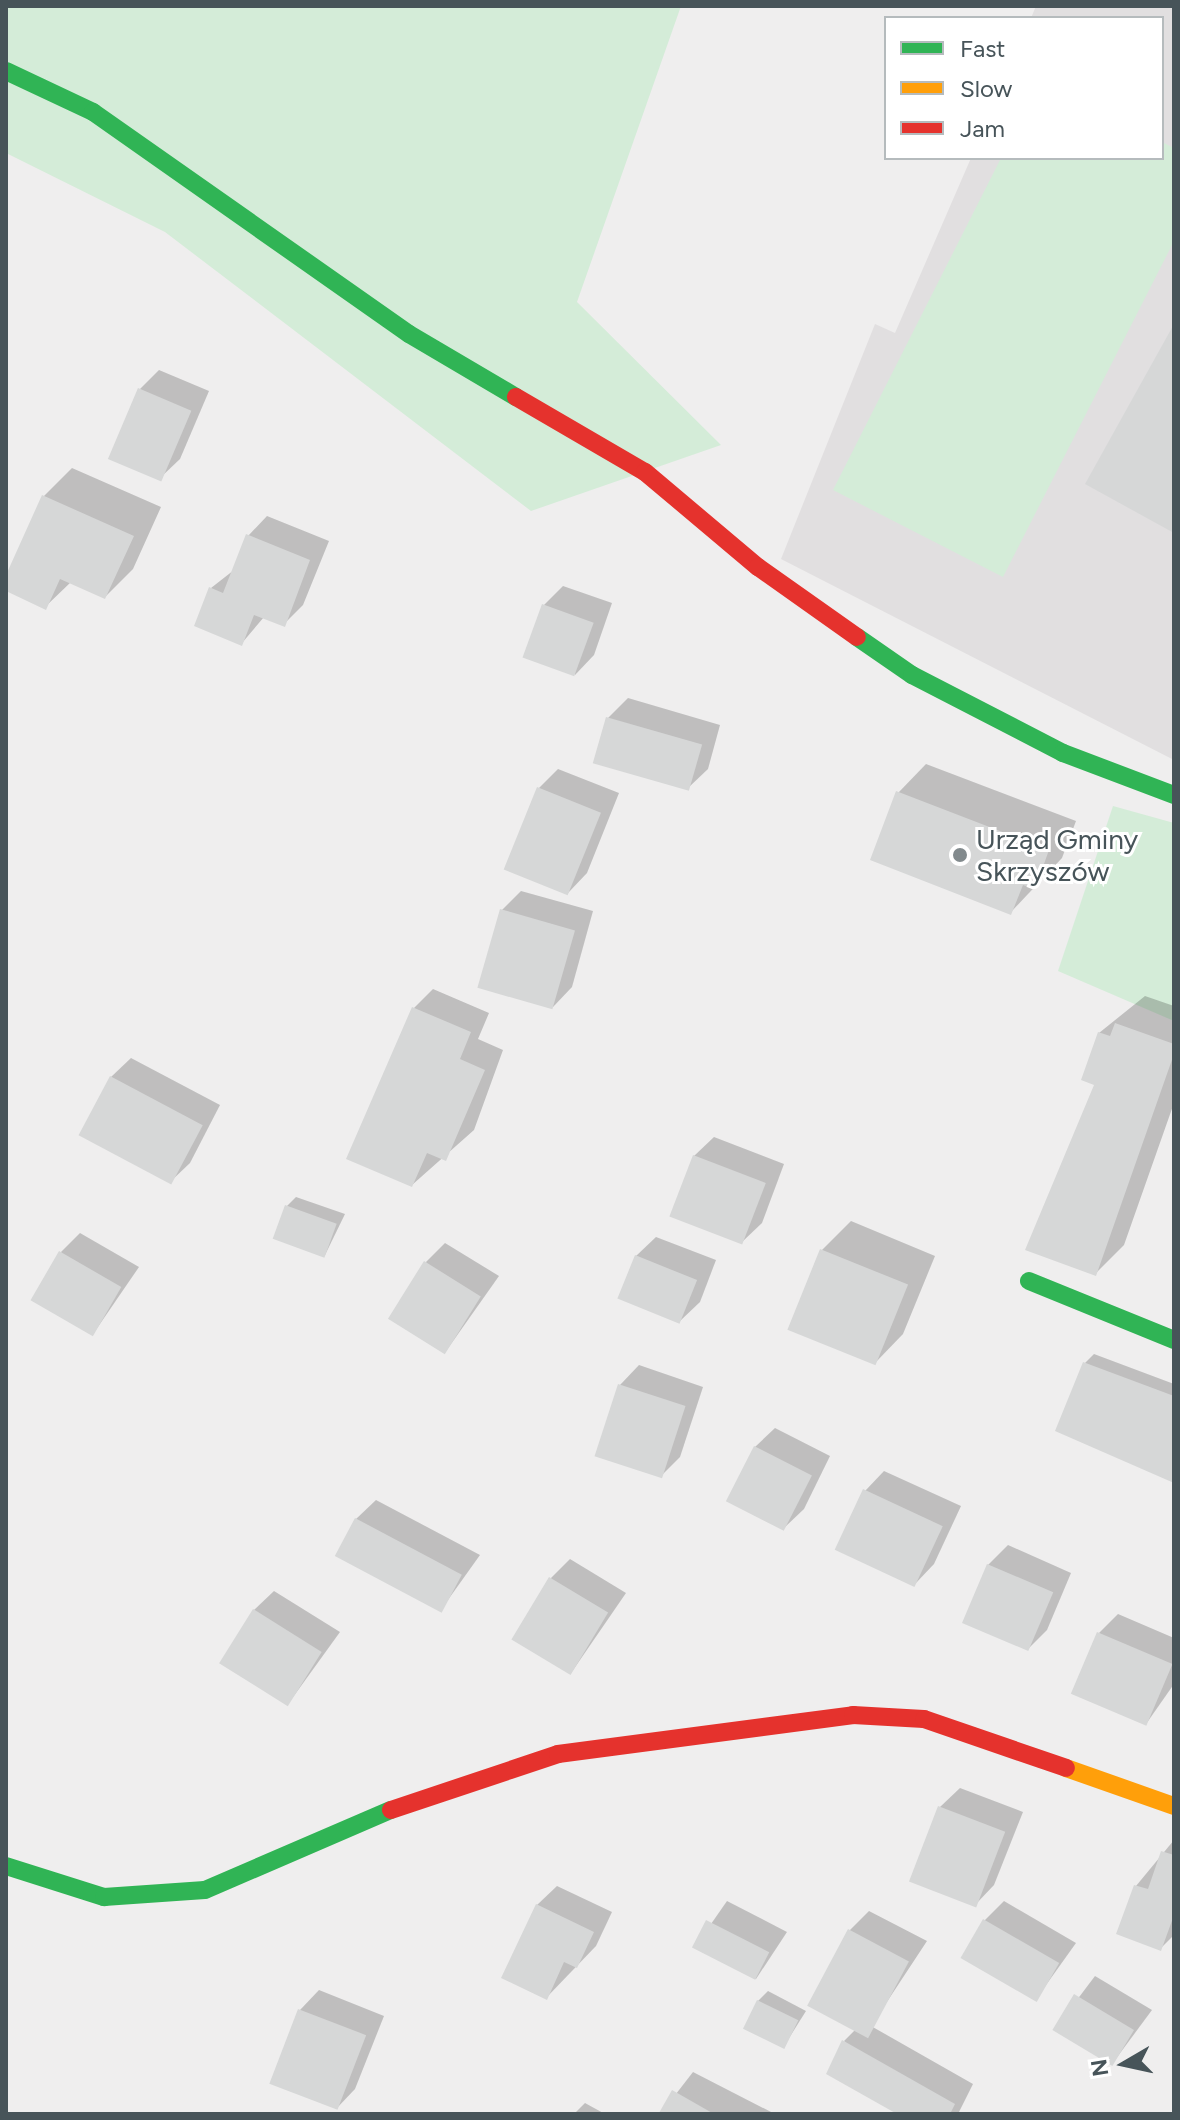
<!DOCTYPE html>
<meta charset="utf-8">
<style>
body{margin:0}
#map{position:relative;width:1180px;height:2120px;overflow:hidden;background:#efeeee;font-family:Figtree,sans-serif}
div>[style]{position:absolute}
.education>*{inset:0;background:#e1dfe0}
.green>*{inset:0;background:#d4ecd8}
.shadow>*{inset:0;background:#0003}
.building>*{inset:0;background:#d6d7d7;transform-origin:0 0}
.fast>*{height:18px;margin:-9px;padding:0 9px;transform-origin:9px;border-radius:9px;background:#30b455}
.slow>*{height:18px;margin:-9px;padding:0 9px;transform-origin:9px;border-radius:9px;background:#ff9f0a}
.jam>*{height:18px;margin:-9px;padding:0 9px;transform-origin:9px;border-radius:9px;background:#e5322d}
.dots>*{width:22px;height:22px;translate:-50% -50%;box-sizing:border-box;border:4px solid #fff;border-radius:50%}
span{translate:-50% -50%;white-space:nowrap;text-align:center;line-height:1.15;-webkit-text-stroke:6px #fff;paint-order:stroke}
.poi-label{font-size:28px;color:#475459}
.left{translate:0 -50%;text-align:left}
.frame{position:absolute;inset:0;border:8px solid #475459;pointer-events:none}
.legend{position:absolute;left:884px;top:16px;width:280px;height:144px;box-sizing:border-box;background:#fff;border:2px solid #b5bbbd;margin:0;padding:10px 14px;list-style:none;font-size:24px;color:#475459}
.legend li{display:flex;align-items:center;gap:16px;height:40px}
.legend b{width:40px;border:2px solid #b5bbbd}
.north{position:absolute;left:1084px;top:2024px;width:80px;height:80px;-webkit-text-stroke:6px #fff;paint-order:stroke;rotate:261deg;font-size:22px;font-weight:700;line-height:32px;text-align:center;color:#475459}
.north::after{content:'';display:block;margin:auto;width:28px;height:36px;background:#475459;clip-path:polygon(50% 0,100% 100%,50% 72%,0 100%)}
</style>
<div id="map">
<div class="education">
<i style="clip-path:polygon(1036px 6px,1174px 6px,1174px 760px,781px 559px,875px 324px,895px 333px,971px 158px,1162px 158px,1162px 18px,1031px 18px)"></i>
</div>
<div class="green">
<i style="clip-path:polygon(6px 6px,681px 6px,577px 302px,721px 445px,531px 511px,165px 232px,6px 153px)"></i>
<i style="clip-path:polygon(1162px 142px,1174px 148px,1174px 241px,1003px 577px,833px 490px,1001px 158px,1162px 158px)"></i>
<i style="clip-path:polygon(1113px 806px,1174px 823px,1174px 1021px,1058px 971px)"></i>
</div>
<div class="shadow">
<i style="clip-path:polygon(159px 370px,209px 391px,180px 459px,160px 478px,140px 389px)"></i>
<i style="clip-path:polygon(72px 468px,161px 507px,133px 569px,105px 597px,71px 582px,45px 607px,6px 589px,6px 580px,44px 496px)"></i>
<i style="clip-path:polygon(267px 516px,329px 541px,303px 605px,284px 624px,264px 617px,242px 643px,211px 588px,234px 570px,248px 536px)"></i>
<i style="clip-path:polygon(563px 586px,612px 603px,594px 655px,575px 675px,544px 605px)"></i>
<i style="clip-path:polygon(628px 698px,720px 725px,708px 769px,688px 788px,608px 718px)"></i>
<i style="clip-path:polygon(926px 764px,1076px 821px,1062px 858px,1011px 912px,898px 793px)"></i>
<i style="clip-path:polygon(558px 769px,619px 793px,587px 873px,568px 893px,539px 788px)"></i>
<i style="clip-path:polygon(521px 891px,593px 911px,572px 987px,553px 1007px,502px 910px)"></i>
<i style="clip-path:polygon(433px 989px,489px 1013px,478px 1039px,503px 1050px,474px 1130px,412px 1185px,414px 1008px)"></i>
<i style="clip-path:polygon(1145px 996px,1174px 1006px,1174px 1103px,1124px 1245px,1096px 1273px,1028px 1249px,1096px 1084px,1099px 1033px)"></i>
<i style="clip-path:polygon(131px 1058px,220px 1105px,190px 1163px,170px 1182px,111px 1077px)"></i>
<i style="clip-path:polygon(714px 1137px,784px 1164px,762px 1223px,742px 1242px,694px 1156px)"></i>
<i style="clip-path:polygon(296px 1197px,345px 1214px,325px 1255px,287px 1206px)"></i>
<i style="clip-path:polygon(851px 1221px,935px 1256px,903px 1334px,875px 1363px,822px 1250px)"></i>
<i style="clip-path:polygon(80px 1233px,139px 1267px,93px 1334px,61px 1252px)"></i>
<i style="clip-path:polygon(656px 1237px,716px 1260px,700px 1302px,680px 1321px,636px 1256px)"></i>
<i style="clip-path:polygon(445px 1243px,499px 1276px,446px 1351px,426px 1262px)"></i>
<i style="clip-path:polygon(1094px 1354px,1174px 1384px,1174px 1480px,1085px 1363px)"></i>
<i style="clip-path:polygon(639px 1365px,703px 1387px,680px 1457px,660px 1477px,620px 1385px)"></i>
<i style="clip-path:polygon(775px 1428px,830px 1456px,804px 1509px,784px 1528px,755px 1447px)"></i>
<i style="clip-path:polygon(884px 1471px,961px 1506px,934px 1564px,915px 1584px,865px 1491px)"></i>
<i style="clip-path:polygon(376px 1500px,480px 1555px,440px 1611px,356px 1519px)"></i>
<i style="clip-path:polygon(1008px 1545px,1071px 1573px,1047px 1630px,1027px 1650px,988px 1565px)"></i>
<i style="clip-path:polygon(570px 1559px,626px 1593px,571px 1673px,551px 1578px)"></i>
<i style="clip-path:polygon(274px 1591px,340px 1632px,288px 1704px,254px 1610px)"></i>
<i style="clip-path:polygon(1118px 1614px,1174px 1638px,1174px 1684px,1146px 1724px,1099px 1633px)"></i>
<i style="clip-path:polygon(960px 1788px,1023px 1812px,994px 1885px,975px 1905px,940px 1807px)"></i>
<i style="clip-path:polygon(1174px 1840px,1174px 1935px,1160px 1949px,1136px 1886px)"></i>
<i style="clip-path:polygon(557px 1886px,612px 1912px,596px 1946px,546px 1998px,537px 1905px)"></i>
<i style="clip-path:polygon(727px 1901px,787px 1932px,756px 1979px,695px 1947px)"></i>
<i style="clip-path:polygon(1004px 1901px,1076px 1943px,1036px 1999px,984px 1921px)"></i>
<i style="clip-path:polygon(869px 1911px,927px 1941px,871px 2026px,973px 2084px,958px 2114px,905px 2114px,844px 2041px,856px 2029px,849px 1931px)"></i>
<i style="clip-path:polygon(1095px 1976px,1152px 2010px,1112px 2064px,1055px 2029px)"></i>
<i style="clip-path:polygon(319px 1990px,384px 2016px,355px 2089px,336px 2109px,300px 2010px)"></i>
<i style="clip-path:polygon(768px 1991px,806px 2011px,784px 2046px,758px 2001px)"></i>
<i style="clip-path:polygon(693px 2072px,773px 2113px,662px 2112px)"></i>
<i style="clip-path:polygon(585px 2103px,605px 2114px,574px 2114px)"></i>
</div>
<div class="building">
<i style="clip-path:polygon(1174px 324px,1174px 533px,1085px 484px)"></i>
<i style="left:138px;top:388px;width:58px;height:77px;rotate:23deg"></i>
<i style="clip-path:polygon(42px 495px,134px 536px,105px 599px,60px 579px,46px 610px,6px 591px,6px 575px)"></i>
<i style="clip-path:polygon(246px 534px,310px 560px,285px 627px,254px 615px,242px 646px,194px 626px,209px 587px,223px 593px)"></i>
<i style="left:542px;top:604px;width:55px;height:57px;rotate:20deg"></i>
<i style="left:606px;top:717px;width:100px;height:48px;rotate:16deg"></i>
<i style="left:537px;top:787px;width:69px;height:89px;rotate:22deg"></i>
<i style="clip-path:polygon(896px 791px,1049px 850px,1035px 889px,1023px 885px,1011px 915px,870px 860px)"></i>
<i style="left:500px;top:909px;width:78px;height:82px;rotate:16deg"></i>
<i style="clip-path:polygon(412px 1007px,471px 1032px,460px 1059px,485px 1070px,446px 1161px,427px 1153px,412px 1187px,346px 1159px)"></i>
<i style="clip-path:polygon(1115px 1023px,1174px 1044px,1174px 1054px,1096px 1276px,1025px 1250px,1094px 1085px,1081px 1080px,1098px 1032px,1110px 1036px)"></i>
<i style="left:110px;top:1076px;width:105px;height:67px;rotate:28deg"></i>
<i style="left:693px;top:1155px;width:78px;height:66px;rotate:21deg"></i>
<i style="left:285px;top:1205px;width:55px;height:36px;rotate:20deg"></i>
<i style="left:820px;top:1249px;width:95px;height:87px;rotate:22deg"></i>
<i style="left:59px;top:1251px;width:72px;height:57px;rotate:30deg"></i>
<i style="left:635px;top:1255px;width:67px;height:47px;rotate:22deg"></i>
<i style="left:424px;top:1261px;width:67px;height:68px;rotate:32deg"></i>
<i style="clip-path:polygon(1083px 1362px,1174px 1396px,1174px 1483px,1055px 1431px)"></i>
<i style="left:618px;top:1384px;width:71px;height:76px;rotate:18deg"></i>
<i style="left:754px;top:1446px;width:65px;height:62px;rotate:27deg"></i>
<i style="left:863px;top:1489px;width:88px;height:67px;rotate:25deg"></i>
<i style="left:355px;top:1518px;width:121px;height:43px;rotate:28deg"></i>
<i style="left:987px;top:1564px;width:72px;height:64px;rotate:23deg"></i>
<i style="left:549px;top:1577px;width:69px;height:73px;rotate:31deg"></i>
<i style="left:253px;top:1609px;width:81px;height:64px;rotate:32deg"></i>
<i style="left:1097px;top:1632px;width:82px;height:67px;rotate:23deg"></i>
<i style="left:938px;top:1806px;width:72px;height:81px;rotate:21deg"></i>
<i style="clip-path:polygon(1161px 1851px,1174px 1855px,1174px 1915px,1161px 1951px,1116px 1934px,1134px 1885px,1148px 1889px)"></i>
<i style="clip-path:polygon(536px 1904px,594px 1932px,577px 1968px,564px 1962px,547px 2000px,501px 1978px)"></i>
<i style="left:983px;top:1919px;width:88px;height:45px;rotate:30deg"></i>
<i style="left:706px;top:1920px;width:71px;height:31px;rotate:27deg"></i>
<i style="left:848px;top:1929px;width:69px;height:87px;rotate:28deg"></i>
<i style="left:1074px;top:1994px;width:70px;height:42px;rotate:31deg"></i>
<i style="left:757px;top:2000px;width:46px;height:32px;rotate:26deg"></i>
<i style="left:298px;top:2009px;width:73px;height:80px;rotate:21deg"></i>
<i style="clip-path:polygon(842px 2040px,955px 2104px,950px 2114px,897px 2114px,826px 2074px)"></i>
<i style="clip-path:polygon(672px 2090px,714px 2114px,659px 2113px)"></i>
</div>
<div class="fast">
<i style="left:6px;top:71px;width:96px;rotate:25.2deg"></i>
<i style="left:93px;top:112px;width:386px;rotate:35.1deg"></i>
<i style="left:409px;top:334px;width:124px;rotate:30.5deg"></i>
<i style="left:857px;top:637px;width:67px;rotate:34.6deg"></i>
<i style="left:912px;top:675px;width:170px;rotate:27.3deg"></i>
<i style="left:1063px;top:753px;width:119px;rotate:20.7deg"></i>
<i style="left:1029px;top:1281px;width:157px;rotate:22.1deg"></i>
<i style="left:6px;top:1866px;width:103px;rotate:17.6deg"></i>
<i style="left:104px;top:1897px;width:101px;rotate:-4deg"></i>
<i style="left:205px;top:1890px;width:202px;rotate:-23.3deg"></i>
</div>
<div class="slow">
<i style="left:1066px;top:1768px;width:114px;rotate:19.4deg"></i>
</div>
<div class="jam">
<i style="left:516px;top:397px;width:149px;rotate:30.2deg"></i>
<i style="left:645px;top:472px;width:148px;rotate:40.1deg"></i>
<i style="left:758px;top:567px;width:121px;rotate:35.3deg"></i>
<i style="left:391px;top:1810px;width:176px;rotate:-18.5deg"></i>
<i style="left:558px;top:1754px;width:298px;rotate:-7.5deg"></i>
<i style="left:853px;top:1715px;width:71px;rotate:3.2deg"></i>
<i style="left:924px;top:1719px;width:150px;rotate:19deg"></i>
</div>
<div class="dots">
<i style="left:960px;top:855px;background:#828a8d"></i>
</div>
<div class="poi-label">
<span class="left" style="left:976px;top:855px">Urząd Gminy<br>Skrzyszów</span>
</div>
<div class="frame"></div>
<ul class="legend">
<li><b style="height:10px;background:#30b455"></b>Fast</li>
<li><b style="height:10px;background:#ff9f0a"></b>Slow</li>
<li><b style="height:10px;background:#e5322d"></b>Jam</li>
</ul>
<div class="north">N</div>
</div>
